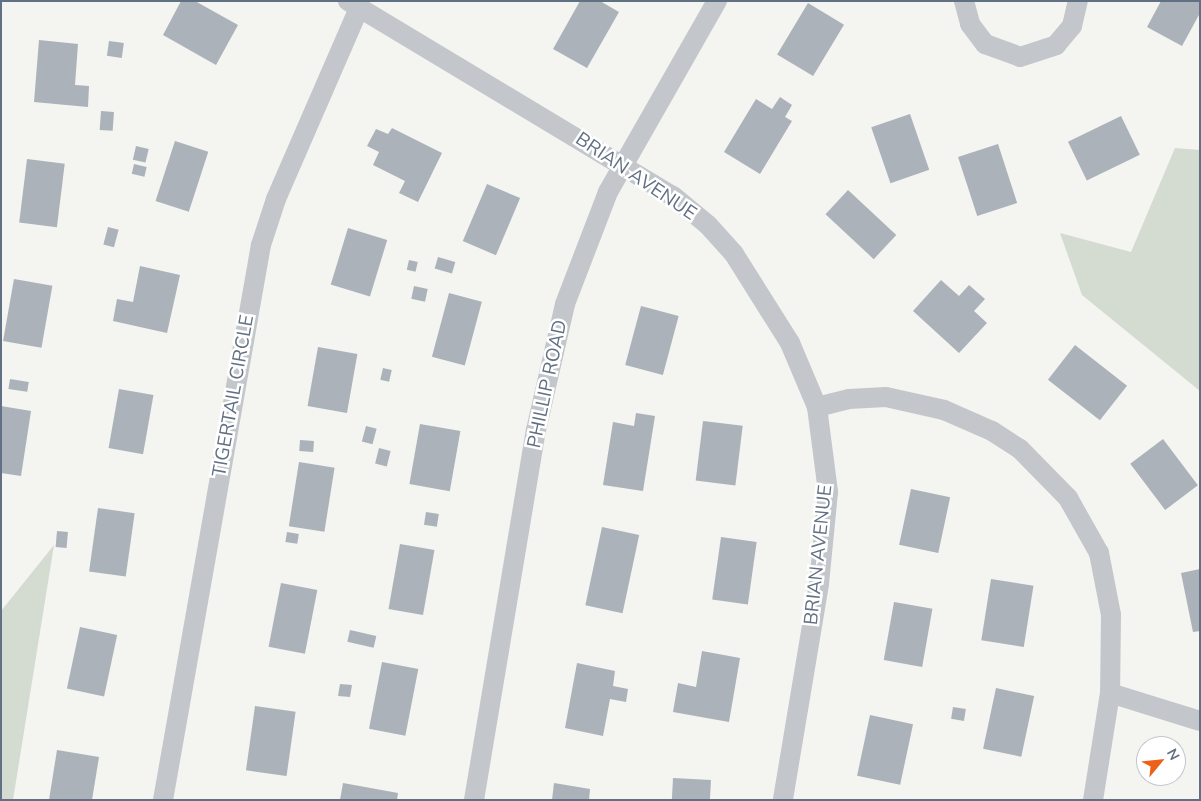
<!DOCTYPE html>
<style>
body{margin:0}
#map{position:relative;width:1201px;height:801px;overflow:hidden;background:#f4f4f0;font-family:Mulish,sans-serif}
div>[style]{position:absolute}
.green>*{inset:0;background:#d4dbd1}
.building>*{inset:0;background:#abb2b9;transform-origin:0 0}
.minor>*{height:20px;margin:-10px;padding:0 10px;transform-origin:10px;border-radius:10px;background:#c3c6ca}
span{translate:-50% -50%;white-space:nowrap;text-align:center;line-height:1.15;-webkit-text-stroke:5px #fff;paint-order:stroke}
.street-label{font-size:19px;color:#617083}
.frame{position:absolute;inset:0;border:2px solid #617083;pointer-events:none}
.north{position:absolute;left:1136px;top:736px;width:50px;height:50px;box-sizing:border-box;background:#fff;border:1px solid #c0c6cd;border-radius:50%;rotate:62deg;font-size:14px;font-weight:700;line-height:20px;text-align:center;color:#617083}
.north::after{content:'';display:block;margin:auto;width:18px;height:22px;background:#ec6018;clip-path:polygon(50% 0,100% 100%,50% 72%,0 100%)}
</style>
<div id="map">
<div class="green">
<i style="clip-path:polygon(1175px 148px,1200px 150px,1200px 391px,1082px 295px,1060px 233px,1131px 252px)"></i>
<i style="clip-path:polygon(54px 545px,13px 800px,1px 800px,1px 611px)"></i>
</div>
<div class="building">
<i style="clip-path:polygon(181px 1px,195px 1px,238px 25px,216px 65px,163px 35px)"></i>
<i style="clip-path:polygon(580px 1px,600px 1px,619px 12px,587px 68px,553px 49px)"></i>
<i style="clip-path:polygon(1161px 1px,1200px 1px,1200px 13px,1182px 46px,1147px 27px)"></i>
<i style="left:808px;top:3px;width:42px;height:60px;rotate:31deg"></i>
<i style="clip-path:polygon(39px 40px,78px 44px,75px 85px,89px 86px,88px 107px,34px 102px)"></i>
<i style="left:109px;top:41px;width:15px;height:15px;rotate:8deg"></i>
<i style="clip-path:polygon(780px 97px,792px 105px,785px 117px,792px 121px,760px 174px,724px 152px,756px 99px,772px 109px)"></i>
<i style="left:101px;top:111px;width:13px;height:19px;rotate:4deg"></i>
<i style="left:910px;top:114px;width:59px;height:41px;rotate:71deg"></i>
<i style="left:1121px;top:116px;width:43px;height:59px;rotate:64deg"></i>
<i style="clip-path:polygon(392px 128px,442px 153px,418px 202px,399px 193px,405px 181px,373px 165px,379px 152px,367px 146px,376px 129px,388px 134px)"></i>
<i style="left:175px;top:141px;width:35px;height:63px;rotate:18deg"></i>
<i style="left:998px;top:144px;width:62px;height:42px;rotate:72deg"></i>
<i style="left:136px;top:146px;width:13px;height:14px;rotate:13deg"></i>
<i style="left:27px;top:159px;width:38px;height:64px;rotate:7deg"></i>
<i style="left:134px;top:164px;width:13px;height:10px;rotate:13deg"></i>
<i style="left:487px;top:184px;width:36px;height:62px;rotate:23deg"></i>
<i style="left:848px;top:190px;width:66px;height:33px;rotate:43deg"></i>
<i style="left:108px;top:227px;width:11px;height:18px;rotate:15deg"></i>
<i style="left:348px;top:228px;width:41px;height:59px;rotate:17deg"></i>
<i style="left:438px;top:257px;width:18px;height:12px;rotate:16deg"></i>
<i style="left:409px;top:260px;width:9px;height:10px;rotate:13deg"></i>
<i style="clip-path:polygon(140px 266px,180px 275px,167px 333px,113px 321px,117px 299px,133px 302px)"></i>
<i style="left:14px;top:279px;width:39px;height:63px;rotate:10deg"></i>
<i style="clip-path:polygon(941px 280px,959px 296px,969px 285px,985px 299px,974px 311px,987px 323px,959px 353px,913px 311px)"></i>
<i style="left:414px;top:286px;width:14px;height:13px;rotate:12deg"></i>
<i style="left:449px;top:293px;width:34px;height:66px;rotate:15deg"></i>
<i style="left:641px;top:306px;width:39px;height:61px;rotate:15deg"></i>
<i style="left:1075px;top:345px;width:66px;height:44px;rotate:38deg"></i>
<i style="left:318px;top:347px;width:40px;height:60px;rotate:10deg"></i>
<i style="left:383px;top:368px;width:9px;height:12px;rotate:13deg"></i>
<i style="left:10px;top:379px;width:19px;height:10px;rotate:9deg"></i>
<i style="left:119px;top:389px;width:35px;height:60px;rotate:10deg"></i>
<i style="clip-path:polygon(1px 406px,31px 411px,21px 476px,1px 473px)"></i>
<i style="clip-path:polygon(636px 413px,655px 416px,643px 491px,603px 485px,613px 422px,634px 426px)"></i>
<i style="left:703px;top:421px;width:40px;height:60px;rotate:7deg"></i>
<i style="left:420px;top:424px;width:41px;height:61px;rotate:10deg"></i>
<i style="left:366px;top:426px;width:11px;height:16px;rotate:15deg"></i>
<i style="left:1163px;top:439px;width:58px;height:41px;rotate:53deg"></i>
<i style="left:300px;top:440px;width:14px;height:11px;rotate:4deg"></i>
<i style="left:379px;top:448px;width:12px;height:16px;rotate:14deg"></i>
<i style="left:299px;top:462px;width:36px;height:65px;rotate:9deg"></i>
<i style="left:911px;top:489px;width:40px;height:57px;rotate:12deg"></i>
<i style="left:98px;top:508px;width:37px;height:64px;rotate:8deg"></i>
<i style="left:426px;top:512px;width:13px;height:13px;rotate:9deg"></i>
<i style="left:602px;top:527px;width:38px;height:80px;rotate:12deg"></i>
<i style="left:57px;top:531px;width:11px;height:16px;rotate:5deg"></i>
<i style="left:287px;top:532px;width:12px;height:10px;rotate:9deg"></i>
<i style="left:721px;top:537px;width:36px;height:63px;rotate:8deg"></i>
<i style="left:400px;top:544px;width:35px;height:66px;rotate:10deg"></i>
<i style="clip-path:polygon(1200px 569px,1200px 631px,1193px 632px,1181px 573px)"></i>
<i style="left:991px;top:579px;width:43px;height:62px;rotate:9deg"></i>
<i style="left:281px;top:583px;width:37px;height:65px;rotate:11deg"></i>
<i style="left:894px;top:602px;width:39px;height:59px;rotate:10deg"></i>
<i style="left:80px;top:627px;width:38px;height:63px;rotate:12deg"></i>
<i style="left:350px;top:630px;width:27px;height:12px;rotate:13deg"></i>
<i style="clip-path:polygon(702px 651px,740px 658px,729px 722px,673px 712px,678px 683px,696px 687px)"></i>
<i style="left:382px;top:662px;width:37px;height:68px;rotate:11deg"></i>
<i style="clip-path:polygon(577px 663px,615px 671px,613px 686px,628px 689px,626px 702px,610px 699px,603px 736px,565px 728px)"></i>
<i style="clip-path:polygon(340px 684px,352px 685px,350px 697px,338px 696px)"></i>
<i style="left:996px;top:688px;width:39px;height:62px;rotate:12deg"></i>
<i style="left:255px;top:706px;width:41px;height:65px;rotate:8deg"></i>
<i style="left:953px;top:707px;width:13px;height:12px;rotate:9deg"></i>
<i style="left:870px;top:715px;width:44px;height:62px;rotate:12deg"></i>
<i style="clip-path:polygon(57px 750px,99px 757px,92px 800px,49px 800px)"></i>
<i style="left:673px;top:778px;width:38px;height:22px;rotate:3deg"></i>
<i style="clip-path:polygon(343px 783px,398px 793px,397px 800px,340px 800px)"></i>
<i style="clip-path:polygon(554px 783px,590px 789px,589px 800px,552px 800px)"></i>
</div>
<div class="minor">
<i style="left:348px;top:1px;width:379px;rotate:31deg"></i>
<i style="left:673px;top:196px;width:45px;rotate:39.6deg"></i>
<i style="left:708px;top:225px;width:39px;rotate:48deg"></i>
<i style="left:734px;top:254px;width:105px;rotate:57.8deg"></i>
<i style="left:790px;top:343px;width:69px;rotate:67.1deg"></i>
<i style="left:817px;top:407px;width:86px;rotate:82.6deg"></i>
<i style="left:828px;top:492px;width:92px;rotate:95.6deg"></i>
<i style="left:819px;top:584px;width:219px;rotate:99.5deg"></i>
<i style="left:964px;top:1px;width:24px;rotate:75deg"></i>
<i style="left:970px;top:24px;width:25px;rotate:53deg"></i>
<i style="left:985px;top:44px;width:37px;rotate:20deg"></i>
<i style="left:1020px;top:57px;width:38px;rotate:-18deg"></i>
<i style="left:1056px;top:45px;width:25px;rotate:-50deg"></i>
<i style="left:1072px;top:26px;width:26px;rotate:-77deg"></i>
<i style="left:817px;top:407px;width:33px;rotate:-14deg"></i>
<i style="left:849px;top:399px;width:37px;rotate:-3deg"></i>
<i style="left:886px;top:397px;width:59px;rotate:12.6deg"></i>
<i style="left:944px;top:410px;width:52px;rotate:23.6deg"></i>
<i style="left:992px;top:431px;width:33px;rotate:33deg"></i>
<i style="left:1020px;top:449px;width:69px;rotate:45.6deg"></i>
<i style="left:1068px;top:498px;width:63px;rotate:60.6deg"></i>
<i style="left:1099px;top:553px;width:63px;rotate:79deg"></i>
<i style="left:1111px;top:615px;width:78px;rotate:90.7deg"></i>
<i style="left:1110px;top:693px;width:108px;rotate:99deg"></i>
<i style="left:1110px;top:693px;width:94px;rotate:17.3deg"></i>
<i style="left:163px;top:800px;width:564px;rotate:-79.99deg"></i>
<i style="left:261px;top:245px;width:48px;rotate:-71.9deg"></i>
<i style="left:276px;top:199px;width:208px;rotate:-66.5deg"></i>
<i style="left:474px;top:800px;width:375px;rotate:-80.5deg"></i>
<i style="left:536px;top:430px;width:129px;rotate:-77deg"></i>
<i style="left:565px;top:304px;width:120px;rotate:-69deg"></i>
<i style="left:608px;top:192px;width:220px;rotate:-60.3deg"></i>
</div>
<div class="street-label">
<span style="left:636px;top:176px;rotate:34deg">BRIAN AVENUE</span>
<span style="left:547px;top:384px;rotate:-78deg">PHILLIP ROAD</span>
<span style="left:233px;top:396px;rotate:-80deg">TIGERTAIL CIRCLE</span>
<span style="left:818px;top:555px;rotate:-84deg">BRIAN AVENUE</span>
</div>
<div class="frame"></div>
<div class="north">N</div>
</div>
